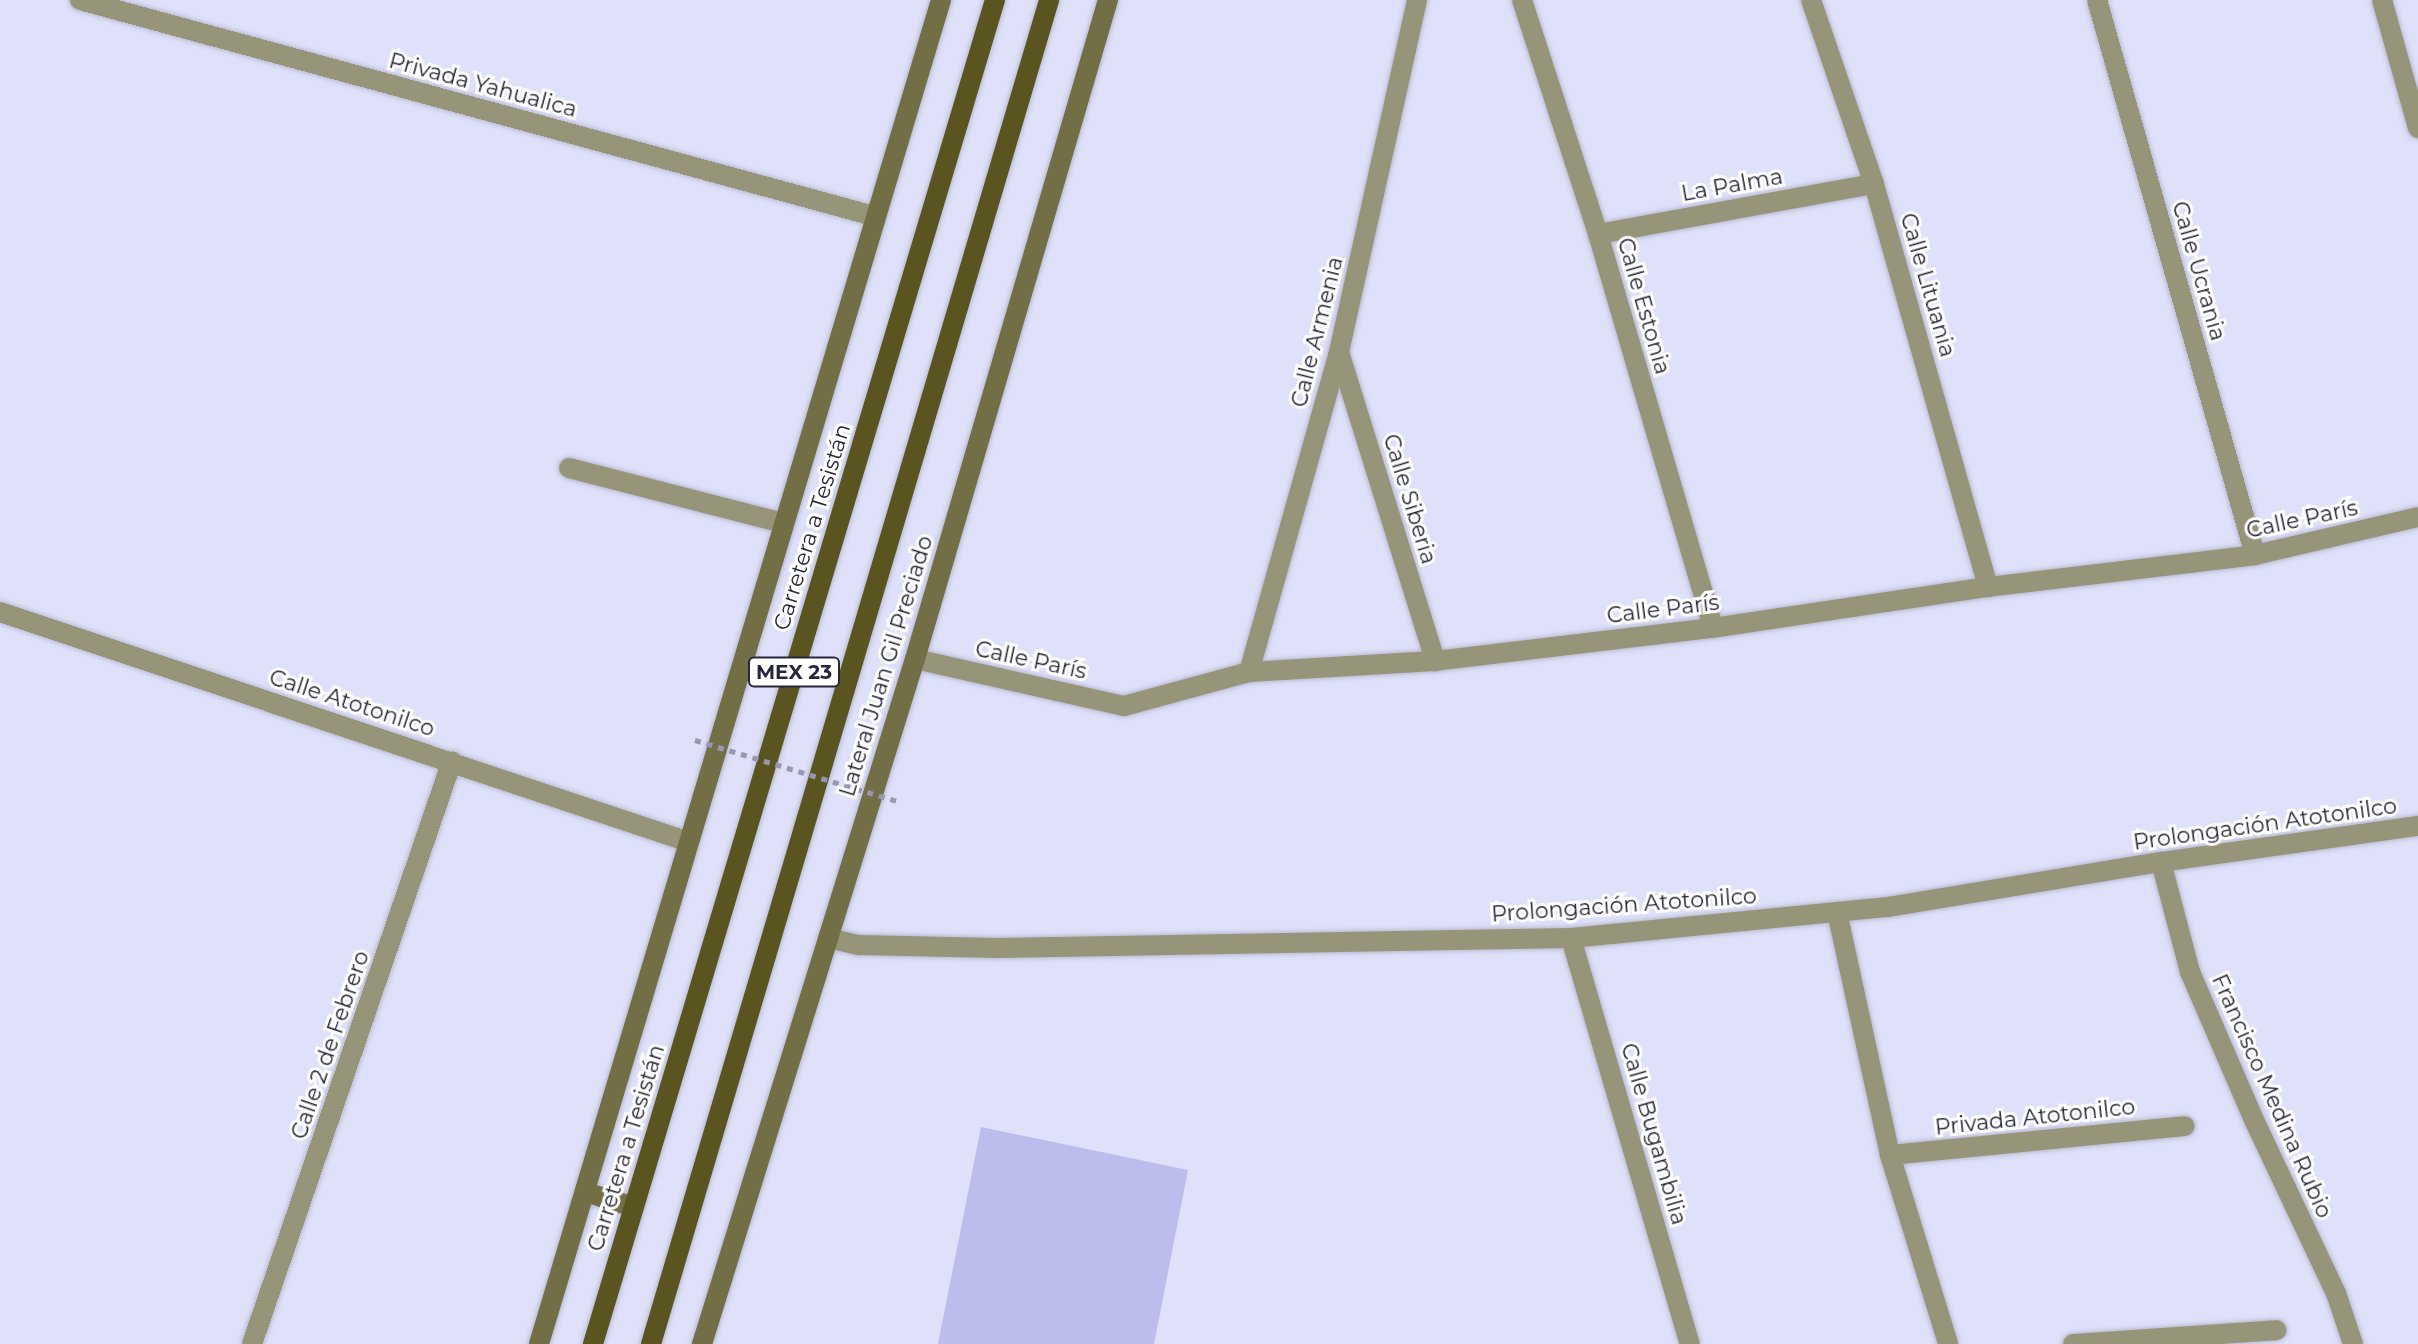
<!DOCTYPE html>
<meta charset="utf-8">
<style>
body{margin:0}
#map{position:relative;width:2418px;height:1344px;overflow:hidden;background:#dfe0f9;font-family:Montserrat,sans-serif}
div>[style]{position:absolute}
.building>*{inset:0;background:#bdbded}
.roads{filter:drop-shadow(0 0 2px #babbd3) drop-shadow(0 0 2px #babbd3)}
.service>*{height:20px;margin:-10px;padding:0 10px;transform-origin:10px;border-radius:10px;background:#96957a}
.minor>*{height:20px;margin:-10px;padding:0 10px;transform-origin:10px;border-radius:10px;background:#96957a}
.secondary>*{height:20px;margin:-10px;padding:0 10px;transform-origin:10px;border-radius:10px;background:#726f47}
.primary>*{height:20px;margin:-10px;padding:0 10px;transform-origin:10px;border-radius:10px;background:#595420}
.path-bridge>*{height:5px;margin-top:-2.5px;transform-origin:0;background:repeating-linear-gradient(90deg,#9797af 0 6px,transparent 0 12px)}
span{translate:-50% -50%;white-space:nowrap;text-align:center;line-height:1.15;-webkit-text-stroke:6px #fff;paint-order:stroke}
.shield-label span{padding:2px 6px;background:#fff;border:2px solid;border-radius:6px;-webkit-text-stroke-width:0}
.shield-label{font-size:20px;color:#26263d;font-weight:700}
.street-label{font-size:22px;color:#26263d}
</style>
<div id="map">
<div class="building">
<i style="clip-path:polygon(981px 1127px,1188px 1170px,1154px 1344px,938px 1344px)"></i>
</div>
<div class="roads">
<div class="service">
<i style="left:569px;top:468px;width:221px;rotate:14.4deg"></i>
</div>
<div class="minor">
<i style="left:80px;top:0;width:823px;rotate:15.22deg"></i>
<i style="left:1522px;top:0;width:246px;rotate:72deg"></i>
<i style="left:1598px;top:234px;width:410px;rotate:73.7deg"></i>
<i style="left:1811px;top:0;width:194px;rotate:71.1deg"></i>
<i style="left:1874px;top:184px;width:419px;rotate:74.2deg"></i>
<i style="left:2097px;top:0;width:577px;rotate:74.11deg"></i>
<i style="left:2382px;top:0;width:133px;rotate:74.3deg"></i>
<i style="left:1598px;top:234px;width:280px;rotate:-10.3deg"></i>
<i style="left:1339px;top:352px;width:324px;rotate:72.7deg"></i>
<i style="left:0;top:612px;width:726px;rotate:18.46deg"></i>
<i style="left:915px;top:659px;width:214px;rotate:12.7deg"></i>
<i style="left:1124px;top:706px;width:130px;rotate:-15.2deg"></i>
<i style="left:1249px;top:672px;width:186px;rotate:-3.4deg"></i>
<i style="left:1435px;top:661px;width:280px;rotate:-6.8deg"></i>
<i style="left:1713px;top:628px;width:278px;rotate:-8.5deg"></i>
<i style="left:1988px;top:587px;width:269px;rotate:-6.8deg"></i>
<i style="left:2255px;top:555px;width:167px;rotate:-13.1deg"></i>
<i style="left:1249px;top:672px;width:332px;rotate:-74.3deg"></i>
<i style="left:1339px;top:352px;width:361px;rotate:-77.5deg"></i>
<i style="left:2161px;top:862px;width:114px;rotate:75.2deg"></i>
<i style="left:2190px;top:972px;width:163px;rotate:66.6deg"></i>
<i style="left:2255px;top:1122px;width:189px;rotate:64.7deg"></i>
<i style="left:2336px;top:1293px;width:54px;rotate:71.6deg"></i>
<i style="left:1837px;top:912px;width:249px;rotate:77.7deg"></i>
<i style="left:1890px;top:1155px;width:198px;rotate:72.9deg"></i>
<i style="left:828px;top:938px;width:32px;rotate:13deg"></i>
<i style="left:859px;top:945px;width:139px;rotate:1.2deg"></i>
<i style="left:998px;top:948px;width:573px;rotate:-1deg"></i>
<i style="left:1571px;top:938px;width:319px;rotate:-5.6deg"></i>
<i style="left:1888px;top:907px;width:277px;rotate:-9.4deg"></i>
<i style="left:2161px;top:862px;width:260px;rotate:-8deg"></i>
<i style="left:1571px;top:938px;width:423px;rotate:73.7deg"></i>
<i style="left:1890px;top:1155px;width:296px;rotate:-5.6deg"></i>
<i style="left:252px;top:1344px;width:616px;rotate:-71.07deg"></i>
<i style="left:2073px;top:1344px;width:204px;rotate:-3.9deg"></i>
</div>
<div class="secondary">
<i style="left:585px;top:1192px;width:51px;rotate:17deg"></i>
<i style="left:539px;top:1344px;width:1403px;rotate:-73.35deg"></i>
<i style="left:702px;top:1344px;width:717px;rotate:-72.73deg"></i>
<i style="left:915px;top:659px;width:687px;rotate:-73.68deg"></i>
</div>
<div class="primary">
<i style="left:593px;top:1344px;width:1403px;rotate:-73.35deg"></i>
<i style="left:651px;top:1344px;width:1402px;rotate:-73.5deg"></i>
</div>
</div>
<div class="path-bridge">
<i style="left:695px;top:740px;width:215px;rotate:16.8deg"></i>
</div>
<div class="shield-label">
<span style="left:794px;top:672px">MEX 23</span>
</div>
<div class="street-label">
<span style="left:483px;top:85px;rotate:15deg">Privada Yahualica</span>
<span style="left:1732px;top:185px;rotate:-10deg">La Palma</span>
<span style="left:2199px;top:271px;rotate:74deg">Calle Ucrania</span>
<span style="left:1928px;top:285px;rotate:74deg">Calle Lituania</span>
<span style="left:1644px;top:306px;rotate:74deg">Calle Estonia</span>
<span style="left:1317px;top:332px;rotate:-76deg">Calle Armenia</span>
<span style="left:1410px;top:499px;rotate:73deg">Calle Siberia</span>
<span style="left:2302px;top:519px;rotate:-12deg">Calle París</span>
<span style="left:812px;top:527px;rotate:-73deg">Carretera a Tesistán</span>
<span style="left:1663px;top:609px;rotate:-7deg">Calle París</span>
<span style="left:1031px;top:660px;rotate:12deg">Calle París</span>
<span style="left:886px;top:666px;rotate:-73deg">Lateral Juan Gil Preciado</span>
<span style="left:352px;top:703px;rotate:18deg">Calle Atotonilco</span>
<span style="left:2265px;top:824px;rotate:-8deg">Prolongación Atotonilco</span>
<span style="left:1624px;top:905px;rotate:-4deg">Prolongación Atotonilco</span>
<span style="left:330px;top:1045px;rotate:-71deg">Calle 2 de Febrero</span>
<span style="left:2272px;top:1096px;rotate:66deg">Francisco Medina Rubio</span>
<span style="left:2035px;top:1117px;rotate:-6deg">Privada Atotonilco</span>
<span style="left:1654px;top:1134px;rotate:74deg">Calle Bugambilia</span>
<span style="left:626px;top:1148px;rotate:-73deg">Carretera a Tesistán</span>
</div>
</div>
